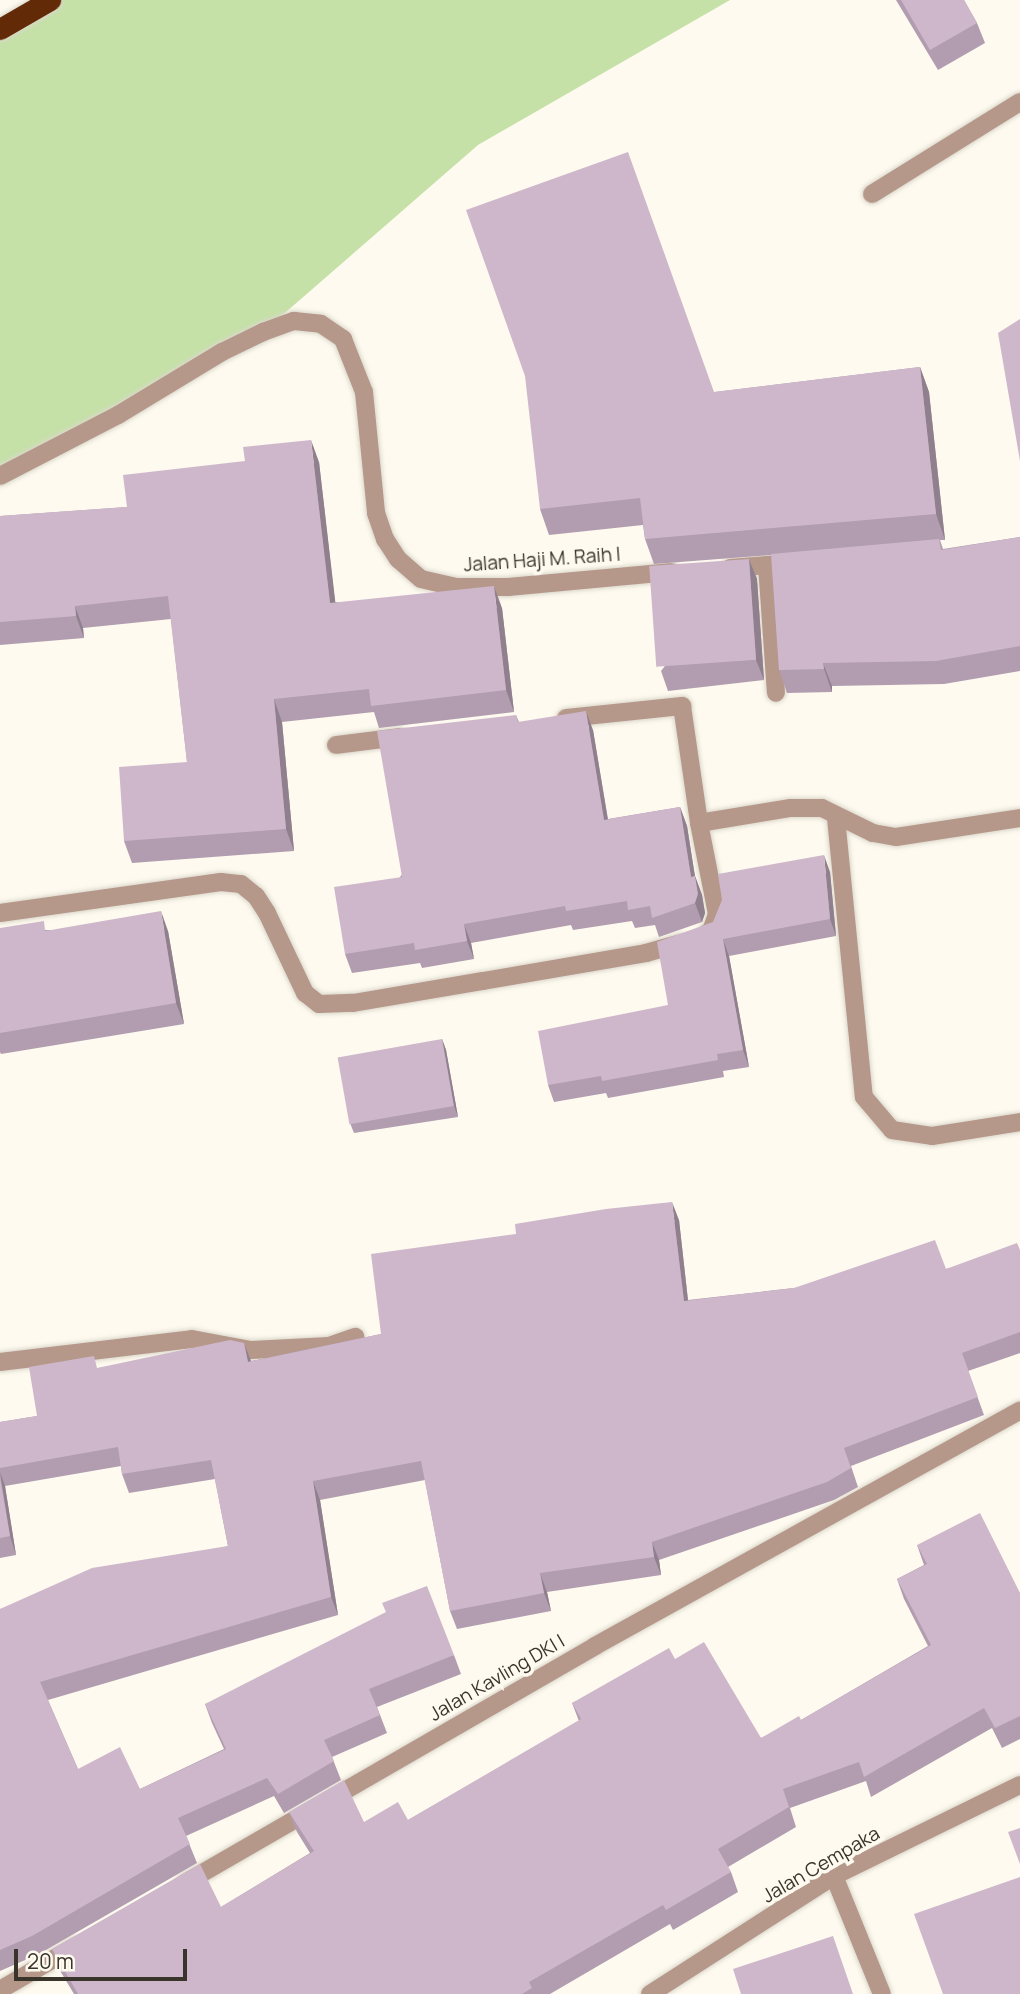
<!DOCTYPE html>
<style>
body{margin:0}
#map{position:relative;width:1020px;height:1994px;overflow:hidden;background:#fefaef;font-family:Manrope,sans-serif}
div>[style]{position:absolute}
.green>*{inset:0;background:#c5e1a7}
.roads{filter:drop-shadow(0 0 2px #dbd7cc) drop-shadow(0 0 2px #dbd7cc)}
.minor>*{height:18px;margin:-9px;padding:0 9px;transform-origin:9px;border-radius:9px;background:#b6988a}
.motorway>*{height:21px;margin:-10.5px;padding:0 10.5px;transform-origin:10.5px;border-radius:10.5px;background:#622a07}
.wall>*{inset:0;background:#b19daf}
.shaded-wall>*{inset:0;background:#90808e}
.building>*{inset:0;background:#ceb7cb;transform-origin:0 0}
span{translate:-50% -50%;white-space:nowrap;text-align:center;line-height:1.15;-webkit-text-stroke:7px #fefaef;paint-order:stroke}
.street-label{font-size:19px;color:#3a352a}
.scale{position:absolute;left:14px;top:1949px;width:173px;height:32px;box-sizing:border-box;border:4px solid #3a352a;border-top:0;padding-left:9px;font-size:21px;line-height:24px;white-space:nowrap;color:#3a352a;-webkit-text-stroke:5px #fefaef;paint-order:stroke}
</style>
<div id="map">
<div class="green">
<i style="clip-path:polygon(46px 0,730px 0,478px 145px,263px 332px,0 474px,0 27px)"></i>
</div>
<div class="roads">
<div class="minor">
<i style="left:872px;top:194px;width:174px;rotate:-31.9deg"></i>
<i style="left:0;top:476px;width:133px;rotate:-27.3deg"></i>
<i style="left:118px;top:415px;width:122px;rotate:-31.2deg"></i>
<i style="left:222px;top:352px;width:46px;rotate:-26deg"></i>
<i style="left:263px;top:332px;width:33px;rotate:-20deg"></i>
<i style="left:294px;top:321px;width:27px;rotate:6deg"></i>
<i style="left:321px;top:324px;width:27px;rotate:34deg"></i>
<i style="left:343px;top:339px;width:57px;rotate:68.4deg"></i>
<i style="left:364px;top:392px;width:122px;rotate:84.3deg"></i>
<i style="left:376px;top:513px;width:28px;rotate:71deg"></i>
<i style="left:385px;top:539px;width:24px;rotate:57deg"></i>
<i style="left:398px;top:559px;width:30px;rotate:41deg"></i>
<i style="left:421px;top:579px;width:35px;rotate:13deg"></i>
<i style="left:455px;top:587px;width:54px"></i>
<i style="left:509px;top:587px;width:163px;rotate:-5.3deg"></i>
<i style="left:767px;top:565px;width:128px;rotate:86deg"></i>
<i style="left:730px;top:568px;width:63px;rotate:-4.5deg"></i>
<i style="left:566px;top:718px;width:117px;rotate:-5.9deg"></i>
<i style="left:682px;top:706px;width:118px;rotate:81.7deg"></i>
<i style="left:699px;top:823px;width:93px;rotate:78.8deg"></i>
<i style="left:717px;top:914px;width:18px;rotate:109deg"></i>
<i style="left:711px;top:931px;width:4px;rotate:153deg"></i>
<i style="left:336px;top:745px;width:64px;rotate:-7.2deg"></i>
<i style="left:836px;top:818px;width:280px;rotate:84.3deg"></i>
<i style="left:864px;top:1097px;width:43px;rotate:49.7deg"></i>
<i style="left:892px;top:1130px;width:40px;rotate:8.5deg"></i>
<i style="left:932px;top:1136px;width:89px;rotate:-9deg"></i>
<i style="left:699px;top:823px;width:93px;rotate:-9.3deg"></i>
<i style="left:791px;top:808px;width:31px"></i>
<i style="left:822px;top:808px;width:57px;rotate:26.1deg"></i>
<i style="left:873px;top:833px;width:23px;rotate:10deg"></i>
<i style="left:896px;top:837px;width:125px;rotate:-8.7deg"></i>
<i style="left:0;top:913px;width:223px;rotate:-8deg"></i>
<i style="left:221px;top:882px;width:20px;rotate:6deg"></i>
<i style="left:241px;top:884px;width:19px;rotate:39deg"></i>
<i style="left:256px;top:896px;width:20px;rotate:57deg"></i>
<i style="left:267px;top:913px;width:89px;rotate:64.6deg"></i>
<i style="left:305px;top:993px;width:18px;rotate:38deg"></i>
<i style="left:319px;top:1004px;width:34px;rotate:-2deg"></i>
<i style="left:353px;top:1003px;width:132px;rotate:-9.6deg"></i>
<i style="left:483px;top:981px;width:165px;rotate:-9.7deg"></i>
<i style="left:646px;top:953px;width:36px;rotate:-16deg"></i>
<i style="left:0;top:1362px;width:193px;rotate:-6.8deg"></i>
<i style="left:192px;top:1339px;width:60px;rotate:10.6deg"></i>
<i style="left:251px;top:1350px;width:78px;rotate:-2.9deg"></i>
<i style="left:329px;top:1346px;width:28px;rotate:-19deg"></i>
<i style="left:834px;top:1876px;width:127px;rotate:67.9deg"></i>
<i style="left:185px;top:1883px;width:474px;rotate:-30deg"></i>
<i style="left:595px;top:1646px;width:486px;rotate:-29deg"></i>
<i style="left:0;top:1990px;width:88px;rotate:-30.1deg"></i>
<i style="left:650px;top:1994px;width:219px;rotate:-32.7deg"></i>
<i style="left:834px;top:1876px;width:207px;rotate:-26.1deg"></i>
</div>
<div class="motorway">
<i style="left:0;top:29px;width:58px;rotate:-30.1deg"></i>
</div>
</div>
<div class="wall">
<i style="clip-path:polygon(896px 0,964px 0,977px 23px,985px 43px,938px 70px)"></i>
<i style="clip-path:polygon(920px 367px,929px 392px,945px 540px,940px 540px,943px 549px,1020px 537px,1020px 671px,944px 684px,832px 686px,832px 692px,787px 693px,779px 670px,771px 555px,654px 564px,645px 539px,643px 525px,549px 535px,540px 509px,715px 392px)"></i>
<i style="clip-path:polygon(319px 462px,335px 602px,502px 608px,514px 712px,379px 728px,374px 712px,282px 722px,294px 851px,132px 863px,124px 841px,187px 762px,171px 619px,83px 628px,84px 638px,0 645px,0 516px,127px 507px)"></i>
<i style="clip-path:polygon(749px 559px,757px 579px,764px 680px,668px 691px,661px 671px)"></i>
<i style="clip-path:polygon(516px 715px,519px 722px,593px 730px,608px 819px,680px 807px,687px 826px,695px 876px,702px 895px,705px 913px,702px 922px,659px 937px,655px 925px,635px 928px,632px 921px,573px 930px,571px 925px,471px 943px,474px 959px,422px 968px,420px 963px,352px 973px,345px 954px)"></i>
<i style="clip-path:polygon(830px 872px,836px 936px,729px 956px,749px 1067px,723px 1071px,724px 1077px,608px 1098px,606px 1093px,554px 1102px,548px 1085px,668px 1005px,713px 922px)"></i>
<i style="clip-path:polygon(0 928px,47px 930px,168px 931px,184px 1024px,1px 1054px,0 1052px)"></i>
<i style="clip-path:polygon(442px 1039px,446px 1050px,458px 1117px,354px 1133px,350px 1123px)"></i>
<i style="clip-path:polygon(679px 1220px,688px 1300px,794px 1288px,946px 1269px,1020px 1250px,1020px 1353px,968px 1371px,984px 1415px,851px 1466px,858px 1487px,834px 1500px,659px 1560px,661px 1575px,547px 1592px,551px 1611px,457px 1629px,450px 1611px,425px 1480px,320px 1500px,338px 1615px,48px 1700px,78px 1769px,140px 1789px,224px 1749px,212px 1723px,205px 1704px,454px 1655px,461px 1674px,377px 1707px,387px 1733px,332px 1757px,341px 1780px,284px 1813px,274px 1796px,186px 1836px,197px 1863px,39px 1954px,0 1971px,0 1609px,228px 1546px,215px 1479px,129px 1493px,122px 1474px,121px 1466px,5px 1486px,16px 1555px,0 1558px,0 1422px,37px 1416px,99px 1368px,244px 1343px,251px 1361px,381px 1334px)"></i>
<i style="clip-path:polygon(917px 1545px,1020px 1593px,1020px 1739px,1002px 1748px,992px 1728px,871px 1797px,866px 1781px,790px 1808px,796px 1827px,728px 1867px,731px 1872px,738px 1892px,673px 1930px,670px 1924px,550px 1994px,74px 1994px,59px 1969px,52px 1949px,221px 1907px,310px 1853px,297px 1832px,289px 1812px,364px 1822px,408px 1820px,579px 1721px,572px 1703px,675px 1659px,761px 1738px,801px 1720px,928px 1646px,904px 1599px,897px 1579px,924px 1565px)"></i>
</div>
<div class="shaded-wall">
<i style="clip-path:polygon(920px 367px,929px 392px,945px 540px,936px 514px)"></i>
<i style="clip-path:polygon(311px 440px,319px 462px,338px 625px,330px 603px)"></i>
<i style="clip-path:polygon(749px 559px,757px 579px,764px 680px,756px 660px)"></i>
<i style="clip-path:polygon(494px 586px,502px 608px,514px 712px,506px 690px)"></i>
<i style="clip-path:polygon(75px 606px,83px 628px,84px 638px,76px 616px)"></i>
<i style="clip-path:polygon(823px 663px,832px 686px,832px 692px,824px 669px)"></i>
<i style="clip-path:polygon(274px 699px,282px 722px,294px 851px,286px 829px)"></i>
<i style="clip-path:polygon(586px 711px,593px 730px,611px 839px,604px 820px)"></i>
<i style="clip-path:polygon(680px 807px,687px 826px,698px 896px,691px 877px)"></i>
<i style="clip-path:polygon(824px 855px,830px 872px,836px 936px,830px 919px)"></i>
<i style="clip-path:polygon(695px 876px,702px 895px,705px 913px,702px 922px,695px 903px)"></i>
<i style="clip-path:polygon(161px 911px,168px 931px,184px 1024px,176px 1003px)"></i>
<i style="clip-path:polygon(464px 924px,471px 943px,474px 959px,467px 941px)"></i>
<i style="clip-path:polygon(723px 939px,729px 956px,749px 1067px,743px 1050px)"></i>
<i style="clip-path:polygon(442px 1039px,446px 1050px,458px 1117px,454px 1106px)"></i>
<i style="clip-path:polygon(672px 1202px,679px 1220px,690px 1319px,684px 1301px)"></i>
<i style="clip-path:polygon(244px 1343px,251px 1361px,248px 1362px)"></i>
<i style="clip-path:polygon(0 1472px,5px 1486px,16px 1555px,10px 1536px)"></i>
<i style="clip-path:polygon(313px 1481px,320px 1500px,338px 1615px,331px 1597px)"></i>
<i style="clip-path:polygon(652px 1542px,659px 1560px,661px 1575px,654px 1557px)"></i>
<i style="clip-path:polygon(540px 1573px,547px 1592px,551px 1611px,544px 1593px)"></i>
</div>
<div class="building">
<i style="clip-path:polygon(901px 0,964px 0,977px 23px,930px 50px)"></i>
<i style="clip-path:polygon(628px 152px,714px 392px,920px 367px,936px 514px,645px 539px,640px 498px,540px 509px,525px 376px,466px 210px)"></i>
<i style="clip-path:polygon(1020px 319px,1020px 461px,998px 333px)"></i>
<i style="clip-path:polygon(311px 440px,330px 603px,494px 586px,506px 690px,371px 706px,369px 689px,274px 699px,286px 829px,124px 841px,119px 767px,187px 762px,168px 596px,75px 606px,76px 616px,0 622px,0 516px,127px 507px,123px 475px,245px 461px,243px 447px)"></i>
<i style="clip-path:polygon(1020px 537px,1020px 646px,936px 661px,823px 663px,824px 669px,779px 670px,771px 554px,939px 539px,941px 550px)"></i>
<i style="left:749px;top:559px;width:101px;height:100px;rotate:86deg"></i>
<i style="clip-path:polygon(586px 711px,604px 820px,680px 807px,691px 877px,695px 876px,698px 894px,695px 903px,652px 918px,650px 906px,628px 910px,627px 901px,566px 911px,565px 906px,464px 924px,467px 941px,415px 950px,414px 943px,345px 954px,334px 887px,402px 877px,377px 731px,516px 715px,518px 722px)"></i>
<i style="clip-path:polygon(824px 855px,830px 919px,723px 939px,743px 1050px,717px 1054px,718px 1060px,602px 1081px,601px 1076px,548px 1085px,538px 1031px,668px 1005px,657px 942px,713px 922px,722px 900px,718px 874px)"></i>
<i style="clip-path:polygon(161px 911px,176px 1003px,0 1033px,0 928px,44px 921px,45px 931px)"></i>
<i style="left:442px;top:1039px;width:68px;height:106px;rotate:80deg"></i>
<i style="clip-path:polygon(672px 1202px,684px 1301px,794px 1288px,935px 1240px,946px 1269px,1017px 1243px,1020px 1250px,1020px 1332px,962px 1353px,978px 1397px,844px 1448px,851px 1468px,827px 1482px,652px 1542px,654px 1557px,540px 1573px,544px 1593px,450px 1611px,421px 1461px,313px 1481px,331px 1597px,40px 1682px,78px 1769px,120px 1747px,140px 1789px,226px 1749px,205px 1704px,386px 1612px,382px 1603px,427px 1586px,454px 1655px,369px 1689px,380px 1715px,324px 1740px,334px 1761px,278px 1794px,267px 1778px,178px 1818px,190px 1844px,32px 1936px,0 1950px,0 1609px,92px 1568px,228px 1546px,211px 1460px,122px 1474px,118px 1447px,0 1468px,0 1422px,37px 1416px,29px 1367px,94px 1356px,97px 1368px,230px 1340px,244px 1343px,248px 1362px,381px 1334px,371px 1254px,516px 1234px,515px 1224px,606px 1209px)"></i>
<i style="clip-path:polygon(0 1478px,10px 1536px,0 1538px)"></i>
<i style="clip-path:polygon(980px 1513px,1020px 1593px,1020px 1716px,995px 1728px,984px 1708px,864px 1777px,859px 1762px,783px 1789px,789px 1807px,718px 1849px,731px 1872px,666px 1910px,663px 1905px,529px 1982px,532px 1988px,522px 1994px,78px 1994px,52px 1949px,200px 1864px,221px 1907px,314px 1851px,289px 1812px,344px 1780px,364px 1822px,398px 1802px,408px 1820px,581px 1719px,572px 1703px,669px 1648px,675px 1659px,704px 1642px,761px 1738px,799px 1716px,801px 1720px,931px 1645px,897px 1579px,927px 1564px,917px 1545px)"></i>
<i style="clip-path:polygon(1020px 1828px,1020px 1864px,1008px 1832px)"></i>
<i style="clip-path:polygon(1020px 1877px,1020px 1994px,943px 1994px,914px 1914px)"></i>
<i style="clip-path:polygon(833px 1936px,853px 1994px,741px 1994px,733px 1969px)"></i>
</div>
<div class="street-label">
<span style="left:542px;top:560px;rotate:-4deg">Jalan Haji M. Raih I</span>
<span style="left:497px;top:1678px;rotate:-30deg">Jalan Kavling DKI I</span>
<span style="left:821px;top:1865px;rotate:-30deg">Jalan Cempaka</span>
</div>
<div class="scale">20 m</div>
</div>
